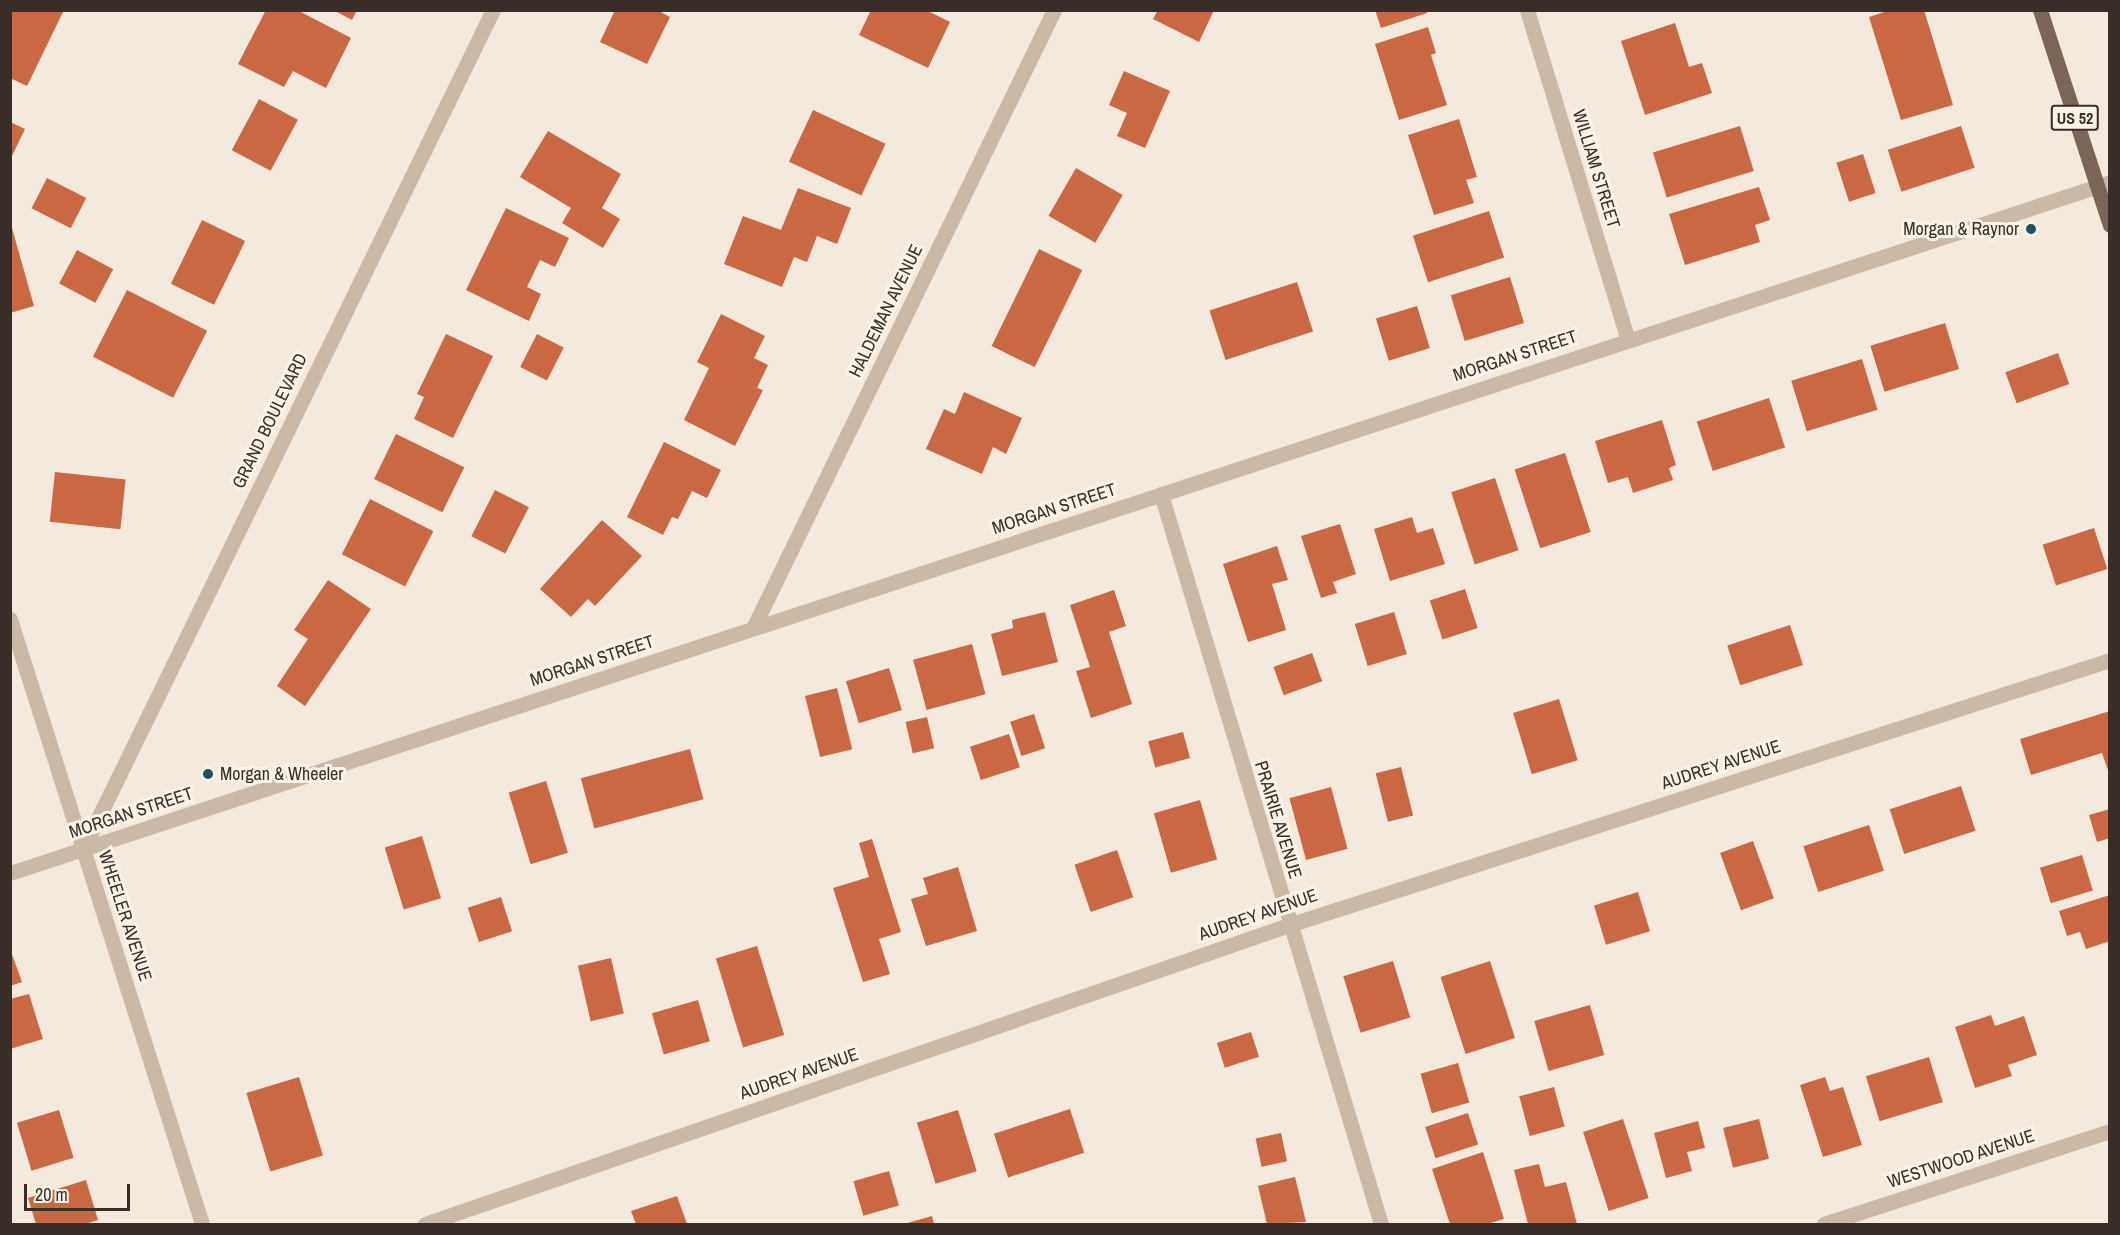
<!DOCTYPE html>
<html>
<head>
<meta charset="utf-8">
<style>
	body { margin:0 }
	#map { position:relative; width:2120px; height:1235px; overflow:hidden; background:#f3e9dc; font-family:"Archivo Narrow",sans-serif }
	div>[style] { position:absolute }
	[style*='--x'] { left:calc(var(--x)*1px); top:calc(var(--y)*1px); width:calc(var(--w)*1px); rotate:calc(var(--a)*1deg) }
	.building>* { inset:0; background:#c96843; transform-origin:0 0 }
	.minor>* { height:15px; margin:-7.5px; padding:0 7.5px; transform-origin:7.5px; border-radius:7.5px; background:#cbb9a7 }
	.major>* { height:15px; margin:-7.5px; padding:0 7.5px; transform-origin:7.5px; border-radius:7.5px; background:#7a6559 }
	.dots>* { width:16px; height:16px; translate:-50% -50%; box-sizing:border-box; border:3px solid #faf3e8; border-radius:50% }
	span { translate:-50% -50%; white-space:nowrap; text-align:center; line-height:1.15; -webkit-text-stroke:6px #faf3e8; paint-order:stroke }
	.shield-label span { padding:2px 4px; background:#faf3e8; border:2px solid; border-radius:4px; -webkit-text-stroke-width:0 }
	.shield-label { font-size:16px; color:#382d28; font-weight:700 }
	.street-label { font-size:18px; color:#382d28 }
	.poi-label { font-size:18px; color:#382d28 }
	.right { translate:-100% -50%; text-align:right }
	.left { translate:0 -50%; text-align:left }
	.frame { position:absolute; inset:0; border:12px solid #382d28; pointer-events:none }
	.scale { position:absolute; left:24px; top:1184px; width:106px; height:27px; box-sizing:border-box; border:3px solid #382d28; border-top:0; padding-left:8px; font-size:18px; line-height:21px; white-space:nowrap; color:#382d28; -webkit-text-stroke:4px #faf3e8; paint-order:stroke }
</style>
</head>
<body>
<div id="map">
	<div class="building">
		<i style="clip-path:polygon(10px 10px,64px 10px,27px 86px,10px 78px)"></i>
		<i style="clip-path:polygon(266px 10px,297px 10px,351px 38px,326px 88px,293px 71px,284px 87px,238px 64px)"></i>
		<i style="clip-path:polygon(333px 10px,357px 10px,352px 20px)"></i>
		<i style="clip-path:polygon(615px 10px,657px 10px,670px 17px,647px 64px,600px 42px)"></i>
		<i style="clip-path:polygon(871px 10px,926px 10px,950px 22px,928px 68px,859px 35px)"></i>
		<i style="clip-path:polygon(1158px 10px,1214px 10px,1199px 42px,1153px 19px)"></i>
		<i style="clip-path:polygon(1375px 10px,1426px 10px,1427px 13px,1381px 28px)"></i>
		<i style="clip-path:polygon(1890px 10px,1924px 10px,1953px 105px,1901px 120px,1869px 17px)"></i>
		<i style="clip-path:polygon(1675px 23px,1689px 67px,1702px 63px,1712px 93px,1645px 115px,1621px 41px)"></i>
		<i style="clip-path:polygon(1428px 27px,1436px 53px,1431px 55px,1447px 105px,1399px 120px,1375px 44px)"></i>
		<i style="clip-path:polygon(1124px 71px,1170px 91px,1145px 148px,1117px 136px,1127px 113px,1109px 105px)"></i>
		<i style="left:259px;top:99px;width:44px;height:58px;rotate:28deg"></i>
		<i style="left:813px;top:110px;width:80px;height:57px;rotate:25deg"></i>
		<i style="clip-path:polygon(1459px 119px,1477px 177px,1466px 180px,1474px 203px,1434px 215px,1408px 135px)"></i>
		<i style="clip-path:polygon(10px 122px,25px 129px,10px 160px)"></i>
		<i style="left:1740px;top:126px;width:47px;height:91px;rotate:73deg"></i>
		<i style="left:1961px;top:126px;width:44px;height:77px;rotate:72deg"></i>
		<i style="clip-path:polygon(548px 131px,621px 174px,602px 208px,620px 219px,603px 248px,562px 223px,571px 208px,520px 177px)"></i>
		<i style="left:1863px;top:154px;width:41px;height:28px;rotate:72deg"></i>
		<i style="left:1076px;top:168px;width:54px;height:55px;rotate:30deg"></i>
		<i style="left:47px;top:178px;width:44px;height:34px;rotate:27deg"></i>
		<i style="clip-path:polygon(1759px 187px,1770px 220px,1755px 225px,1760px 242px,1685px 265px,1669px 214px)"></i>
		<i style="clip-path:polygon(798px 188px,851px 208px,837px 244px,817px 236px,807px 262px,794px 257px,782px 287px,724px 264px,743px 216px,781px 230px)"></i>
		<i style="clip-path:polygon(506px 208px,569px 238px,555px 267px,540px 260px,527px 287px,541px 294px,529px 321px,466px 290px)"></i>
		<i style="left:1489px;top:211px;width:49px;height:80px;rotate:72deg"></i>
		<i style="left:202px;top:220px;width:48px;height:71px;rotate:26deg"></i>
		<i style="clip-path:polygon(10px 221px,34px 306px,10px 313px)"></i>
		<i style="left:1039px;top:249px;width:48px;height:108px;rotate:26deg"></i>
		<i style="left:77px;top:250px;width:41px;height:38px;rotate:28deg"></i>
		<i style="left:1510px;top:277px;width:48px;height:62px;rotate:73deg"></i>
		<i style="left:1297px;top:282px;width:52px;height:92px;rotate:72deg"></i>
		<i style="left:127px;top:290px;width:90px;height:75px;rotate:27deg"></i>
		<i style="left:1417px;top:306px;width:44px;height:43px;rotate:73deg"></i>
		<i style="clip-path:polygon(721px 314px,765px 336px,754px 358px,768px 365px,757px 388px,763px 390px,735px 446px,684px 420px,709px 368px,697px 362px)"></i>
		<i style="left:1945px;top:323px;width:48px;height:78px;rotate:73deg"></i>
		<i style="clip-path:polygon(446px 334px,493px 356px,453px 438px,414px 419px,424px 397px,417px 394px)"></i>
		<i style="left:537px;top:334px;width:30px;height:37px;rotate:27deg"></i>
		<i style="left:2058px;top:353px;width:33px;height:56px;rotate:70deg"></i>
		<i style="left:1862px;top:359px;width:53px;height:74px;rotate:73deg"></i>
		<i style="clip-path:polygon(964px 392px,1022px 418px,1006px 454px,993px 447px,982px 474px,926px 449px,944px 409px,955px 414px)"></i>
		<i style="left:1769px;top:398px;width:52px;height:76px;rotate:72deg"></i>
		<i style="clip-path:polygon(1662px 420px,1676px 465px,1669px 468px,1673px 480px,1633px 493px,1628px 477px,1608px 483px,1595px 441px)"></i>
		<i style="left:396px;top:434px;width:76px;height:50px;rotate:26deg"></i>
		<i style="clip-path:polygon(664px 442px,721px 470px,707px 498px,692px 491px,678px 519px,672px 517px,663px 535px,627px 517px)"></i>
		<i style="left:1565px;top:453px;width:83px;height:53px;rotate:72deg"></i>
		<i style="left:55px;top:472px;width:71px;height:50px;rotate:6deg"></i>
		<i style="left:1495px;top:478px;width:76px;height:46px;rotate:72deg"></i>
		<i style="left:495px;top:490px;width:38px;height:52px;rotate:27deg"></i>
		<i style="left:370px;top:499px;width:71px;height:62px;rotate:27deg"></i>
		<i style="clip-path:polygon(1412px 517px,1417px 533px,1433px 528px,1445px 564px,1390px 581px,1374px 529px)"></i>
		<i style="clip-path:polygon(602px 520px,642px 556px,595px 606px,588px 599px,571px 617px,540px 589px)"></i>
		<i style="clip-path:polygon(1340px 524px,1356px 574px,1333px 582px,1337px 593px,1321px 598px,1301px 536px)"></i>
		<i style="left:2094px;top:528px;width:43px;height:54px;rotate:72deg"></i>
		<i style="clip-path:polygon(1277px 546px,1288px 580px,1272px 584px,1286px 630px,1248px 642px,1223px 564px)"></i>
		<i style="clip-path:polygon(328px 580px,371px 609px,305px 706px,277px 686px,308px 639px,294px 630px)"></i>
		<i style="left:1465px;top:589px;width:41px;height:37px;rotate:72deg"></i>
		<i style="clip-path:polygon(1114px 590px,1126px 626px,1109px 632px,1132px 704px,1091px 718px,1076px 671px,1090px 667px,1070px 605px)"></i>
		<i style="clip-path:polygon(1045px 612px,1058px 662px,1002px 676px,991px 634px,1013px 628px,1012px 620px)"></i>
		<i style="left:1394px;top:612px;width:44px;height:41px;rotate:73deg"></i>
		<i style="left:1790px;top:625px;width:42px;height:66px;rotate:72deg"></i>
		<i style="left:972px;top:644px;width:52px;height:61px;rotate:75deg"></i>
		<i style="left:1312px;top:653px;width:30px;height:41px;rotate:70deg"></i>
		<i style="left:889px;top:668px;width:44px;height:45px;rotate:73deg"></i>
		<i style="left:837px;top:688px;width:63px;height:33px;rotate:76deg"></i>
		<i style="left:1559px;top:699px;width:64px;height:48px;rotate:73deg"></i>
		<i style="clip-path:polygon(2110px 711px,2110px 776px,2102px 753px,2031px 775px,2020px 739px)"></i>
		<i style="left:1034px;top:714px;width:36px;height:25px;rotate:72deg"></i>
		<i style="left:927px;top:717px;width:32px;height:22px;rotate:77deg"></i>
		<i style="left:1183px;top:732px;width:27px;height:36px;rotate:75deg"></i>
		<i style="left:1009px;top:734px;width:35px;height:41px;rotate:72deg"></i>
		<i style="left:690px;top:749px;width:52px;height:113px;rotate:75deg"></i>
		<i style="left:1401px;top:767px;width:50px;height:26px;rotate:76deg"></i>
		<i style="left:546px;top:781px;width:75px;height:39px;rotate:73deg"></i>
		<i style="left:1961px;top:786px;width:47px;height:75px;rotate:72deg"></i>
		<i style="left:1331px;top:787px;width:64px;height:43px;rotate:75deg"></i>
		<i style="left:1200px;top:800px;width:62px;height:48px;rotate:74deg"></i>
		<i style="clip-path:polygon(2110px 809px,2110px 838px,2097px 842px,2089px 815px)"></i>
		<i style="left:1869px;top:825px;width:48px;height:69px;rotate:72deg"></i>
		<i style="left:422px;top:836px;width:65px;height:39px;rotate:73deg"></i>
		<i style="clip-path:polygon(872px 839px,901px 932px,879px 939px,890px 974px,863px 982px,833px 888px,869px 877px,859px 843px)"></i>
		<i style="left:1753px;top:841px;width:61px;height:35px;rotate:70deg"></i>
		<i style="left:1117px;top:850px;width:50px;height:45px;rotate:71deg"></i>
		<i style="left:2082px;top:855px;width:37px;height:44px;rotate:73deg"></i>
		<i style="clip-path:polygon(958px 867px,977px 931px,926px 946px,911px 899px,928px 894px,923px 878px)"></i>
		<i style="left:1638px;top:892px;width:41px;height:46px;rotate:73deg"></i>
		<i style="clip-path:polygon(2110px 895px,2110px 941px,2086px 949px,2080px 932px,2067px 936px,2059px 911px)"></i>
		<i style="left:501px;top:897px;width:36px;height:35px;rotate:72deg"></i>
		<i style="left:757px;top:946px;width:93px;height:43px;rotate:73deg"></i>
		<i style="clip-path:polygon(10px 949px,22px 982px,10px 986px)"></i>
		<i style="left:611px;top:958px;width:57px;height:34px;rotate:77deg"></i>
		<i style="left:1393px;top:961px;width:59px;height:52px;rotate:73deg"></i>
		<i style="left:1490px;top:961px;width:81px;height:52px;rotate:72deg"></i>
		<i style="clip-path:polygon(29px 994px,43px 1039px,10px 1049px,10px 999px)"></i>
		<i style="left:698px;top:1000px;width:43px;height:48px;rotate:74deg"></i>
		<i style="left:1590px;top:1005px;width:52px;height:58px;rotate:74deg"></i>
		<i style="clip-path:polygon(1991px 1015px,1995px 1026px,2024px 1016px,2037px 1055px,2008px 1065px,2012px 1076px,1975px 1088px,1955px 1027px)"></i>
		<i style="left:1251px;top:1032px;width:26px;height:36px;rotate:72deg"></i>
		<i style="left:1929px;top:1057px;width:47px;height:66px;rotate:73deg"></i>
		<i style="left:1458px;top:1063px;width:41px;height:39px;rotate:74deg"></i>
		<i style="left:299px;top:1077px;width:82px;height:55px;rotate:73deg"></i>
		<i style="clip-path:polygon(1825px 1077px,1830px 1091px,1843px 1087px,1862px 1145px,1823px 1157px,1800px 1085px)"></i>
		<i style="left:1554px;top:1087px;width:41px;height:36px;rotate:75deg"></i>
		<i style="left:1070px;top:1109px;width:46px;height:80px;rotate:72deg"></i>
		<i style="left:59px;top:1110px;width:50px;height:44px;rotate:73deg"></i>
		<i style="left:958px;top:1110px;width:64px;height:43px;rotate:73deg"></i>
		<i style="left:1468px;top:1113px;width:33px;height:45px;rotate:72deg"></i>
		<i style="left:1623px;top:1119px;width:83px;height:42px;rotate:72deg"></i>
		<i style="left:1759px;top:1119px;width:41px;height:37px;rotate:76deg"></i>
		<i style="clip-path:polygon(1698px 1121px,1705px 1148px,1687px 1152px,1692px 1171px,1666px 1178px,1654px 1133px)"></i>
		<i style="left:1281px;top:1133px;width:29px;height:26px;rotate:78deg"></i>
		<i style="clip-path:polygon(1483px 1152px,1504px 1219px,1487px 1224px,1450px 1224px,1432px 1169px)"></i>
		<i style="clip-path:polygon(1539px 1164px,1545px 1187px,1566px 1182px,1577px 1224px,1528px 1224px,1514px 1170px)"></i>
		<i style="left:889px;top:1171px;width:36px;height:37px;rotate:74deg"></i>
		<i style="clip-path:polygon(1295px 1177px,1306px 1222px,1267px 1224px,1258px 1186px)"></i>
		<i style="clip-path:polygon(86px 1180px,98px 1220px,85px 1224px,36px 1224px,28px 1198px)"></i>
		<i style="clip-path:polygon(677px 1196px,687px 1224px,636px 1224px,631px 1211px)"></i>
		<i style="clip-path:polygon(932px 1216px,934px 1224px,904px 1224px)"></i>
	</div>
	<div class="minor">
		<i style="--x:1527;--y:10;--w:345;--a:73"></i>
		<i style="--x:1161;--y:494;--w:762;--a:73.23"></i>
		<i style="--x:10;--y:619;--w:635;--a:72.39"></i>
		<i style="--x:753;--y:628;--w:687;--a:-64.03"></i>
		<i style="--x:83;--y:849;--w:934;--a:-63.96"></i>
		<i style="--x:10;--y:873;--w:2211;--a:-18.21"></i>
		<i style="--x:425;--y:1224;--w:914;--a:-19.09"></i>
		<i style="--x:1289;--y:925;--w:863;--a:-17.89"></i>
		<i style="--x:1824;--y:1224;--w:301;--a:-18"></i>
	</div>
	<div class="major">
		<i style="--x:2040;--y:10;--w:226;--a:72"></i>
	</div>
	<div class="dots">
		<i style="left:2031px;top:229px;background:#1c545b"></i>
		<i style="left:208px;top:774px;background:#1c545b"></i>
	</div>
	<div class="shield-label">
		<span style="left:2075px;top:118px">US 52</span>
	</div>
	<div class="street-label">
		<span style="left:1596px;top:169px;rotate:73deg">WILLIAM STREET</span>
		<span style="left:886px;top:311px;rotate:-64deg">HALDEMAN AVENUE</span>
		<span style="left:1515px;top:356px;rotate:-18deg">MORGAN STREET</span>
		<span style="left:270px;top:421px;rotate:-64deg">GRAND BOULEVARD</span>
		<span style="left:1054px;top:509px;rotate:-18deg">MORGAN STREET</span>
		<span style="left:592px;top:661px;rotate:-18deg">MORGAN STREET</span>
		<span style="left:1721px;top:765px;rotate:-18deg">AUDREY AVENUE</span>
		<span style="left:131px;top:813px;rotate:-18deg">MORGAN STREET</span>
		<span style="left:1278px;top:820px;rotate:73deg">PRAIRIE AVENUE</span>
		<span style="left:1258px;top:915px;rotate:-19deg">AUDREY AVENUE</span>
		<span style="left:125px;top:916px;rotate:72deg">WHEELER AVENUE</span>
		<span style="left:799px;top:1074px;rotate:-19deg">AUDREY AVENUE</span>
		<span style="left:1961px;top:1159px;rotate:-18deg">WESTWOOD AVENUE</span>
	</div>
	<div class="poi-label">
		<span class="right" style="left:2019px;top:229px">Morgan &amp; Raynor</span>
		<span class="left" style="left:220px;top:774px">Morgan &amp; Wheeler</span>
	</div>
	<div class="frame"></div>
	<div class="scale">20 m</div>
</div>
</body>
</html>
